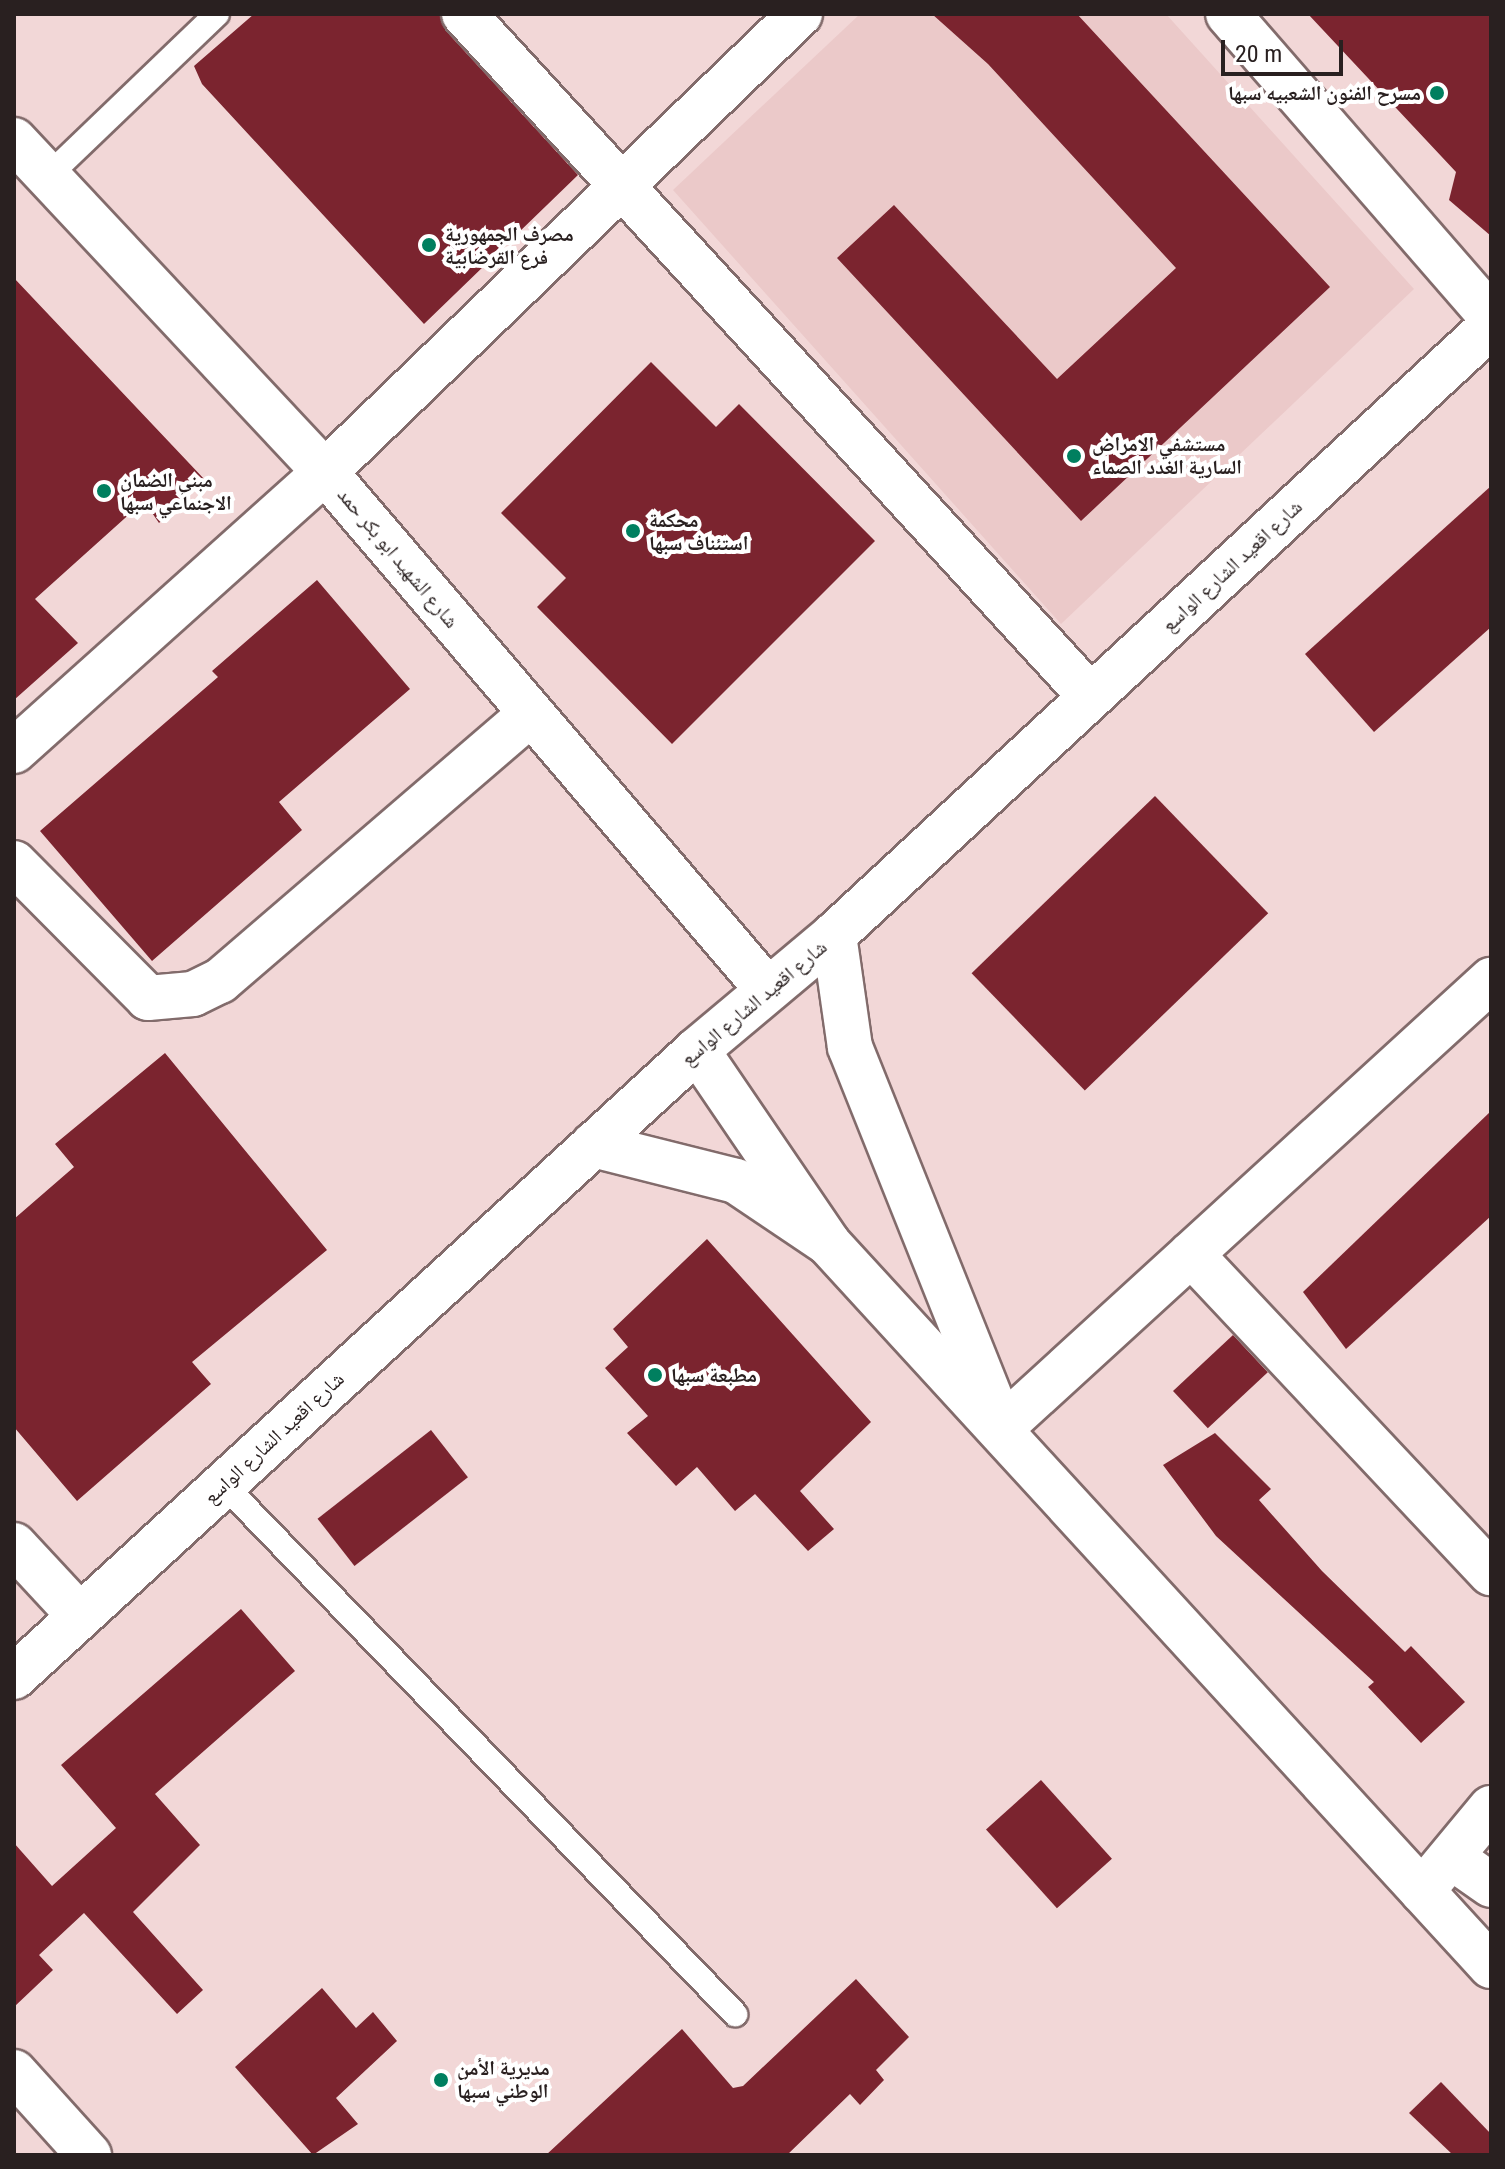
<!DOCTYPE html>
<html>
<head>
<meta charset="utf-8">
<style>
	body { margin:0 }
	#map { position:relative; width:1505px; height:2169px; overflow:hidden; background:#f2d7d7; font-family:"Roboto Condensed","Noto Naskh Arabic",sans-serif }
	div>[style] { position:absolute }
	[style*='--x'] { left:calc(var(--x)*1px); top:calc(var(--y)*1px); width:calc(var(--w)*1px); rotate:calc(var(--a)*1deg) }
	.built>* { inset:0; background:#ebc9c9 }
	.building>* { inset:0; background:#7b242f; transform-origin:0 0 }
	.roads { filter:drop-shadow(2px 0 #826b6b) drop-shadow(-2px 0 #826b6b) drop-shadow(0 2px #826b6b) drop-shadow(0 -2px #826b6b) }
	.lane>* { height:24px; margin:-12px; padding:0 12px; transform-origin:12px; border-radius:12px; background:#fff }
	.street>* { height:44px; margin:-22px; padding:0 22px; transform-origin:22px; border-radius:22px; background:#fff }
	.secondary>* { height:44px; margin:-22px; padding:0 22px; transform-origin:22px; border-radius:22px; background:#fff }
	.dots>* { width:22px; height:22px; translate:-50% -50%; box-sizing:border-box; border:4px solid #fff; border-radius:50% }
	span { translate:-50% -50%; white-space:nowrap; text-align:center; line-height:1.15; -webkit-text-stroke:8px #fff; paint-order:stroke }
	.poi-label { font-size:20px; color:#292020; font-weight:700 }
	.right { translate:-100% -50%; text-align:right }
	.left { translate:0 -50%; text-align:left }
	.street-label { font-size:20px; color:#292020 }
	.frame { position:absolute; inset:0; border:16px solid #292020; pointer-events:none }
	.scale { position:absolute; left:1221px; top:40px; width:122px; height:36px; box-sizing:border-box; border:4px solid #292020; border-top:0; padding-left:10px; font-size:24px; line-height:28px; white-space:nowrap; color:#292020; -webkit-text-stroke:6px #fff; paint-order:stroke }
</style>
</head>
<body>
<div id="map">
	<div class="built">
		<i style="clip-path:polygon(860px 14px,1166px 14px,1414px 289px,1061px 624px,673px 190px)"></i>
	</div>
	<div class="building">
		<i style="clip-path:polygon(254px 14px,440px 14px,446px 31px,578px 175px,424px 324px,202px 84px,194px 66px)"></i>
		<i style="clip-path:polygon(932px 14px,1077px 14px,1330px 287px,1081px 521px,837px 258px,894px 205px,1057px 379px,1176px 268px,988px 64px)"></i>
		<i style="clip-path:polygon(1308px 14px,1491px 14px,1491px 236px,1449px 200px,1456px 172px)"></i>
		<i style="clip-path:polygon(14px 278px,205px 480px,159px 523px,144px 501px,35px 599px,78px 643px,14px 700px)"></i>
		<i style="clip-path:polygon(651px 362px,716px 427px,739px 404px,875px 541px,672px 744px,537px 607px,566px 578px,501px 513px)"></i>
		<i style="clip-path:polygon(1491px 486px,1491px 627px,1374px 732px,1305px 654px)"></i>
		<i style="clip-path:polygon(317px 580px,410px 689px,279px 802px,302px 830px,152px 961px,40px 831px,218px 677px,212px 671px)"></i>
		<i style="left:1155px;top:796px;width:163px;height:255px;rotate:46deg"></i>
		<i style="clip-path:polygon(165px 1053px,327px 1250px,192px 1362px,211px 1384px,77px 1501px,14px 1427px,14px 1219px,74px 1167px,55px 1144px)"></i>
		<i style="clip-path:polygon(1491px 1111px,1491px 1216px,1346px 1349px,1303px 1292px)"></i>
		<i style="clip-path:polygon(707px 1239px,871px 1422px,800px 1491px,834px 1529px,808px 1551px,755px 1494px,735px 1511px,697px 1467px,676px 1486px,627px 1433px,648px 1416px,605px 1368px,628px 1347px,613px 1329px)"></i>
		<i style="left:1233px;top:1335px;width:51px;height:82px;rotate:47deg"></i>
		<i style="left:431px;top:1430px;width:60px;height:144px;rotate:52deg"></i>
		<i style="clip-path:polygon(1215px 1433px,1271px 1489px,1259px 1500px,1322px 1571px,1405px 1652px,1411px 1646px,1465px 1702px,1421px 1743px,1368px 1687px,1374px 1682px,1216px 1536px,1163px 1465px)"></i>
		<i style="clip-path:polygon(241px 1609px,295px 1671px,155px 1794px,200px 1845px,133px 1912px,203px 1990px,177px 2014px,84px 1913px,39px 1955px,53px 1970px,14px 2007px,14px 1843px,52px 1886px,116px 1828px,61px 1765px)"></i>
		<i style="left:1041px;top:1780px;width:106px;height:74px;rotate:48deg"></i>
		<i style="clip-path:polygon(856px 1979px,909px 2037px,876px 2070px,884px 2080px,860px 2105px,850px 2094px,787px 2155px,546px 2155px,682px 2029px,733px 2088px,743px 2086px)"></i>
		<i style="clip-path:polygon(322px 1988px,356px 2028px,373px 2012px,397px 2041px,336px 2098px,358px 2124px,313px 2155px,235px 2067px)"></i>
		<i style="clip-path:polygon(1441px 2082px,1491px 2134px,1491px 2155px,1453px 2155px,1409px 2113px)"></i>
	</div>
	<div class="roads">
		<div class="lane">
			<i style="--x:48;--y:176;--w:234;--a:-43.8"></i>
			<i style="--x:224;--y:1485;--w:736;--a:45.99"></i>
		</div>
		<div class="street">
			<i style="--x:464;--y:14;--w:927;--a:47.45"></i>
			<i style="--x:1228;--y:14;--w:401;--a:49"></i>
			<i style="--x:14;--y:751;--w:418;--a:-41.9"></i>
			<i style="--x:325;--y:472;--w:660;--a:-43.96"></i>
			<i style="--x:14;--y:863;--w:190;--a:45.2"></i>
			<i style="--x:148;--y:998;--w:45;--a:-5.1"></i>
			<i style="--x:193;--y:994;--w:30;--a:-26"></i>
			<i style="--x:220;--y:981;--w:408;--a:-40.7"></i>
			<i style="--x:834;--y:935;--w:113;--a:81.9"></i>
			<i style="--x:850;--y:1047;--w:382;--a:68.2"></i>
			<i style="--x:697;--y:1050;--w:233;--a:55.8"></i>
			<i style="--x:828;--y:1243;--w:981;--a:47.48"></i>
			<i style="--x:1191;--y:1254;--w:438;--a:46.8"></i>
			<i style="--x:1002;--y:1427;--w:663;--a:-42.43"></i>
			<i style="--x:14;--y:1545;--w:97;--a:47.1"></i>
			<i style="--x:1454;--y:1859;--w:45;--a:35.1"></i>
			<i style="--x:1422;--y:1891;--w:108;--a:-50.3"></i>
			<i style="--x:14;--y:2072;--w:112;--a:47.9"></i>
		</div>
		<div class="secondary">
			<i style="--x:14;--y:140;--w:455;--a:46.9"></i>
			<i style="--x:325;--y:472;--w:680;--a:49.47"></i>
			<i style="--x:593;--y:1145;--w:147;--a:14.1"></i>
			<i style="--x:736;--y:1181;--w:111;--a:34"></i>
			<i style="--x:14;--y:1677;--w:927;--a:-42.55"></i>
			<i style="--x:697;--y:1050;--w:179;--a:-40"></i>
			<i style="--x:834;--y:935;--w:896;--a:-42.83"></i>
		</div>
	</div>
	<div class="dots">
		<i style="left:1437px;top:93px;background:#007f5f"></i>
		<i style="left:429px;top:245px;background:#007f5f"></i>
		<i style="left:1074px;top:456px;background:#007f5f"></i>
		<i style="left:104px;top:491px;background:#007f5f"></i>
		<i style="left:633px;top:531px;background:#007f5f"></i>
		<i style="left:655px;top:1375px;background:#007f5f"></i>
		<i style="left:441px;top:2080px;background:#007f5f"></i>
	</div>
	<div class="poi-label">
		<span class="right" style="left:1421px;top:93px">مسرح الفنون الشعبيه سبها</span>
		<span class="left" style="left:445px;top:246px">مصرف الجمهورية<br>فرع القرضابية</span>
		<span class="left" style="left:1092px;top:456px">مستشفي الامراض<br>السارية الغدد الصماء</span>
		<span class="left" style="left:120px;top:492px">مبني الضمان<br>الاجنماعي سبها</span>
		<span class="left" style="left:649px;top:532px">محكمة<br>استئناف سبها</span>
		<span class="left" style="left:671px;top:1375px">مطبعة سبها</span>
		<span class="left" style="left:457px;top:2080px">مديرية الأمن<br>الوطني سبها</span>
	</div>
	<div class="street-label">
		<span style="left:398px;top:558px;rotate:50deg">شارع الشهيد ابو بكر حمد</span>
		<span style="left:1232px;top:566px;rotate:-43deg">شارع اقعيد الشارع الواسع</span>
		<span style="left:754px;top:1003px;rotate:-40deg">شارع اقعيد الشارع الواسع</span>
		<span style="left:274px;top:1438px;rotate:-43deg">شارع اقعيد الشارع الواسع</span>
	</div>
	<div class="frame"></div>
	<div class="scale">20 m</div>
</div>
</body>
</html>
